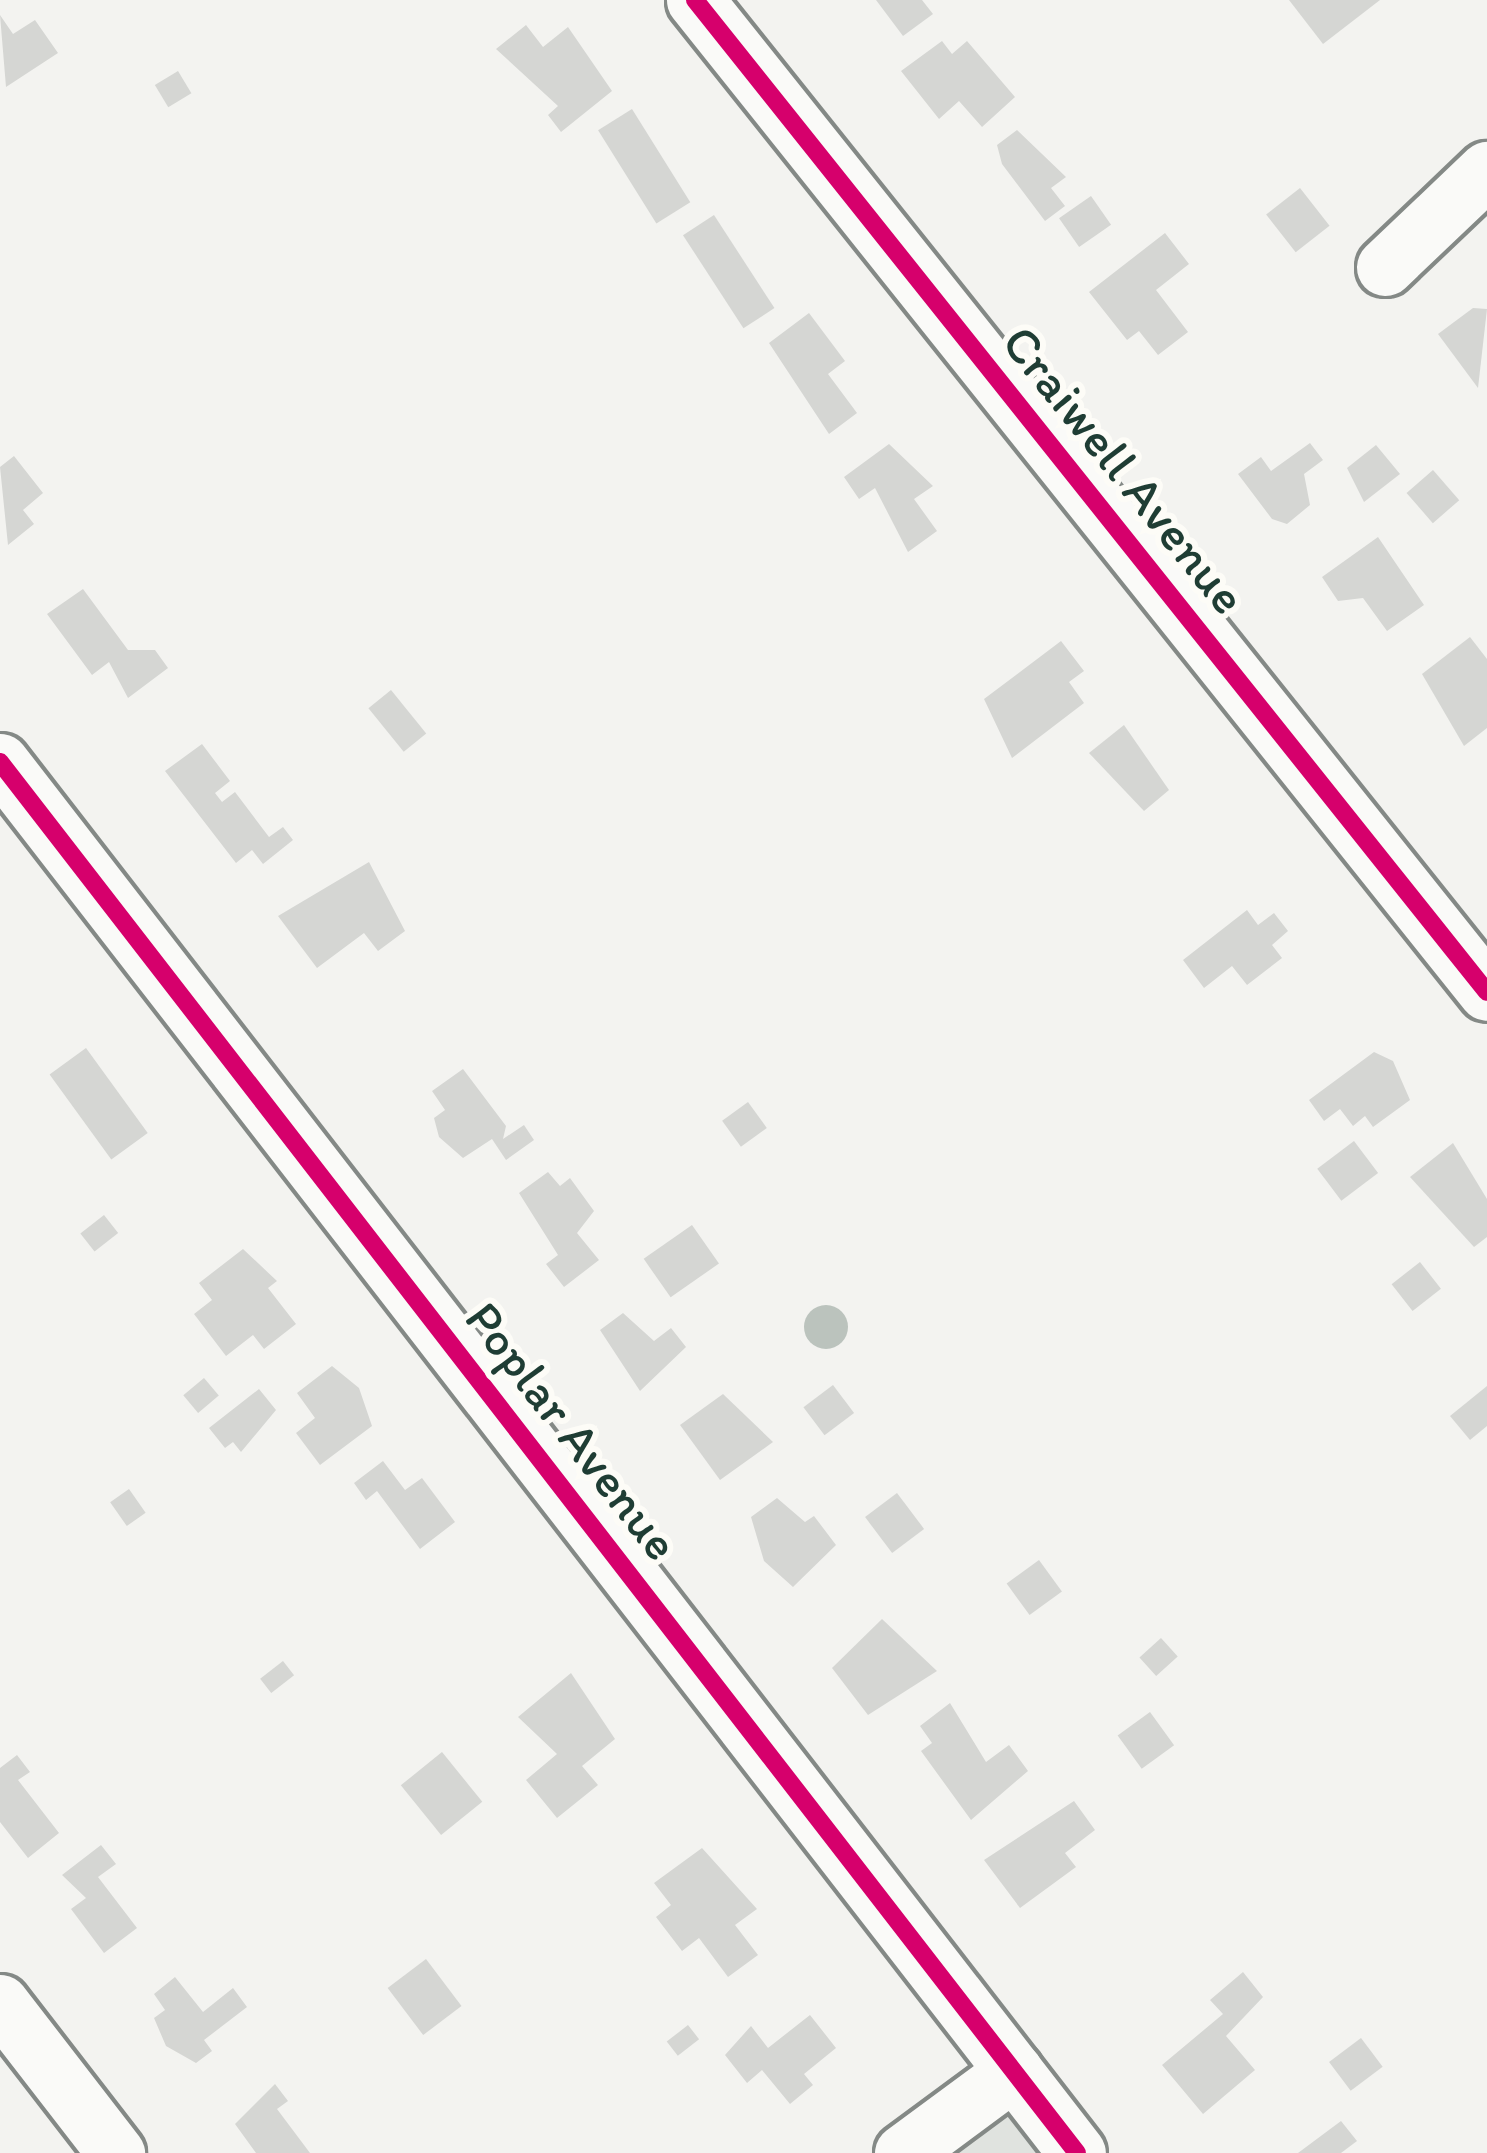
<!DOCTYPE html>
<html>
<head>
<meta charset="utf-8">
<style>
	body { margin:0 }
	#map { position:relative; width:1487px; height:2153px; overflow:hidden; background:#f3f3f0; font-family:Itim,sans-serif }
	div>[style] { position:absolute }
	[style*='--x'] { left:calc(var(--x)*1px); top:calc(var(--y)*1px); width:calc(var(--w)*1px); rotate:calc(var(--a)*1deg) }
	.green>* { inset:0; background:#e0e3df }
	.water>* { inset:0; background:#bbc3bd }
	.round { border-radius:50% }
	.building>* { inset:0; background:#d5d6d3; transform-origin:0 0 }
	.roads { filter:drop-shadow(3px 0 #848986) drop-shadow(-3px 0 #848986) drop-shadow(0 3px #848986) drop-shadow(0 -3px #848986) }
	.minor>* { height:57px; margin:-28.5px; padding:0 28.5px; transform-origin:28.5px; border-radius:28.5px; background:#fafaf8 }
	.cycleway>* { height:18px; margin:-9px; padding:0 9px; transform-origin:9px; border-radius:9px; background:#d6006c }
	span { translate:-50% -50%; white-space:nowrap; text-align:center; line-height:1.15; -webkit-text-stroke:12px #fdfcf7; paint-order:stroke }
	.street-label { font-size:51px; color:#1f3d34 }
</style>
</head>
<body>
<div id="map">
	<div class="green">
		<i style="clip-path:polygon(1002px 2105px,1039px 2153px,938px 2153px)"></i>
	</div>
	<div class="water">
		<i class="round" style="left:804px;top:1305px;width:44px;height:44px"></i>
	</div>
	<div class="building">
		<i style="clip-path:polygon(876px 0,922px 0,933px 14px,903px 36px)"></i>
		<i style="clip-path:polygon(1289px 0,1380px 0,1323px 44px)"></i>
		<i style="clip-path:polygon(0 15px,13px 34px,35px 20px,58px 53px,6px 87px)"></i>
		<i style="clip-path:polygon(526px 25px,543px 47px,568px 27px,612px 91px,561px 132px,548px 115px,558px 106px,496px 49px)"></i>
		<i style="clip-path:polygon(942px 41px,952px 54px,967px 41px,1015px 97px,982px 127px,959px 101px,939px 119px,901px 71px)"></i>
		<i style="left:178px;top:71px;width:26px;height:27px;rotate:59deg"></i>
		<i style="left:632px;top:109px;width:110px;height:40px;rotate:58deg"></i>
		<i style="clip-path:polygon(1017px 130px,1066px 177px,1051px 188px,1065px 206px,1045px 221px,1002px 164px,997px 145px)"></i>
		<i style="left:1300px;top:188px;width:48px;height:43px;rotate:52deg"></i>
		<i style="left:1091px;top:196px;width:35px;height:39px;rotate:55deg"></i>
		<i style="left:714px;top:215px;width:111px;height:37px;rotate:57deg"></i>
		<i style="clip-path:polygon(1165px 233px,1189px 264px,1156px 290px,1188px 332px,1158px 355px,1139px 331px,1127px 340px,1089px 292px)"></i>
		<i style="clip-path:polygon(1473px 308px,1487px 309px,1478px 388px,1438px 334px)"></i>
		<i style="clip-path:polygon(809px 313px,845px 361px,828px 374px,857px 413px,829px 434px,769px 343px)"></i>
		<i style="clip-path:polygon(1310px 443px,1323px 460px,1304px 474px,1310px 505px,1287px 524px,1272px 519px,1238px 474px,1261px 457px,1271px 471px)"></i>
		<i style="clip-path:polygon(889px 444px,933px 486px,914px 499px,937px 531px,908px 552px,875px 488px,859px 499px,844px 477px)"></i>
		<i style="clip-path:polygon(1376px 445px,1400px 474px,1364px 502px,1347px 468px)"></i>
		<i style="clip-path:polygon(14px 456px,43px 493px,23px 510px,34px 524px,8px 545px,0 467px)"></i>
		<i style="left:1433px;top:470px;width:40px;height:35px;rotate:49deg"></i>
		<i style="clip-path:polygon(1378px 537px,1424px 605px,1387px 631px,1363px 598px,1338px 601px,1322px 577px)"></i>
		<i style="clip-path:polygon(83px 589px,128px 650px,155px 650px,168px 668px,128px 698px,109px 662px,92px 675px,47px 614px)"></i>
		<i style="clip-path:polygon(1470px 637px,1487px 659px,1487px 728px,1464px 746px,1422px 674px)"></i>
		<i style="clip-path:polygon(1061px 641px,1084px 671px,1069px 682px,1084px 703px,1012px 758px,984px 699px)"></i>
		<i style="left:391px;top:690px;width:56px;height:29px;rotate:51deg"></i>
		<i style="clip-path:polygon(1124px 725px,1169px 790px,1144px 811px,1089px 753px)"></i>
		<i style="clip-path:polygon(202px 744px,230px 781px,215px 793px,222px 802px,235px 792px,269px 837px,283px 827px,293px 840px,263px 864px,252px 850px,236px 863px,165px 771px)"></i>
		<i style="clip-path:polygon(369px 862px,405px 931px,378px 951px,364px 933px,317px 968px,278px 916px)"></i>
		<i style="clip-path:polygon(1247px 910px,1258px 925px,1274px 913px,1288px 931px,1272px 945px,1282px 958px,1247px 985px,1232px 966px,1204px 988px,1183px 960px)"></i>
		<i style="left:86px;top:1048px;width:105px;height:45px;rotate:54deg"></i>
		<i style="clip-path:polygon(1374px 1052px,1393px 1061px,1410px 1100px,1373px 1127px,1365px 1116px,1353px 1126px,1340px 1109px,1324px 1121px,1309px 1100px)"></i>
		<i style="clip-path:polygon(463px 1069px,506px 1126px,503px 1139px,524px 1125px,534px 1140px,506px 1160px,492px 1139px,463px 1158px,439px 1137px,434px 1118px,445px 1110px,432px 1091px)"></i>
		<i style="left:748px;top:1102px;width:32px;height:32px;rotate:54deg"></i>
		<i style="left:1354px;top:1141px;width:40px;height:46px;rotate:53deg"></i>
		<i style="clip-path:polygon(1453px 1143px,1487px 1199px,1487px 1237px,1474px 1247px,1410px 1177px)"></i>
		<i style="clip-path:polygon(548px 1172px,560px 1186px,570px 1178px,594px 1211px,577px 1233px,599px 1260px,564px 1287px,546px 1264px,558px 1255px,519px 1193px)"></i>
		<i style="left:104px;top:1215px;width:23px;height:30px;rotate:52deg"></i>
		<i style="left:692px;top:1225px;width:47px;height:59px;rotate:55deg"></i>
		<i style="clip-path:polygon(243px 1249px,277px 1281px,268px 1288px,296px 1324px,264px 1349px,253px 1335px,226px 1356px,194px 1314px,212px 1300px,199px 1283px)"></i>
		<i style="left:1420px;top:1262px;width:34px;height:36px;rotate:52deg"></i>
		<i style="clip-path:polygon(623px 1313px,654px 1341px,671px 1328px,686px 1347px,640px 1391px,600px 1330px)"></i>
		<i style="clip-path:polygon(332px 1366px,359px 1388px,372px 1426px,320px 1465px,296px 1433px,315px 1418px,297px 1393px)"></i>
		<i style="left:204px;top:1378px;width:23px;height:27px;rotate:50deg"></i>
		<i style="left:833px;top:1385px;width:35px;height:37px;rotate:53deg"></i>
		<i style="clip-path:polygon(1487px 1386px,1487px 1426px,1470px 1440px,1450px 1416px)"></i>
		<i style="clip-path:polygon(259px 1389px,276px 1410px,241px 1452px,233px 1442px,225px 1448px,209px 1428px)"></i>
		<i style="clip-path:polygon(723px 1394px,773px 1442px,720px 1480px,680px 1425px)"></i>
		<i style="clip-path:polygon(383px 1461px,405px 1490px,422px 1478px,455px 1522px,420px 1549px,377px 1491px,366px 1500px,354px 1483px)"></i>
		<i style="left:129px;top:1489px;width:29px;height:23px;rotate:55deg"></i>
		<i style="left:897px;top:1493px;width:45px;height:40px;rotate:53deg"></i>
		<i style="clip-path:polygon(777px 1498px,805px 1522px,814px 1516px,836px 1545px,793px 1587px,764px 1561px,751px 1517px)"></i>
		<i style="left:1039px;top:1560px;width:39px;height:40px;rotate:54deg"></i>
		<i style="clip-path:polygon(882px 1619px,937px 1671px,868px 1715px,832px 1668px)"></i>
		<i style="left:1161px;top:1638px;width:25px;height:29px;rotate:48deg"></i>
		<i style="left:283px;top:1661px;width:18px;height:29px;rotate:52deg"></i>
		<i style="clip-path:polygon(571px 1673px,615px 1739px,582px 1766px,598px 1785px,557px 1818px,526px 1780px,557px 1754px,518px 1717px)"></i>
		<i style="clip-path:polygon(950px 1703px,986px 1762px,1009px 1745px,1028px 1771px,971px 1820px,921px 1751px,932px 1743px,920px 1726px)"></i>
		<i style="left:1150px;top:1712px;width:41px;height:40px;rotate:54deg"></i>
		<i style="left:442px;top:1752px;width:64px;height:53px;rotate:51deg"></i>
		<i style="clip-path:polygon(17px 1755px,30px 1772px,18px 1780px,59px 1833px,28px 1858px,0 1822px,0 1768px)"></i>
		<i style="clip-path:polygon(1074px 1801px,1095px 1830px,1065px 1853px,1076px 1867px,1020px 1908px,984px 1860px)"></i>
		<i style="clip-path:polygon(101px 1845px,116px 1864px,98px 1877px,137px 1928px,104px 1953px,71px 1909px,86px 1898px,62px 1875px)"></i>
		<i style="clip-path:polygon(702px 1848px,757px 1909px,735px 1925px,758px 1955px,728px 1977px,699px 1938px,682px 1951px,656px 1917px,671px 1905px,654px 1883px)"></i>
		<i style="left:426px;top:1959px;width:59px;height:48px;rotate:53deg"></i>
		<i style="clip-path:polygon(1243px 1972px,1263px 1997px,1226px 2036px,1255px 2070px,1203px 2114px,1162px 2065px,1223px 2014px,1210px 2000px)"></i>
		<i style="clip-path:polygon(175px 1977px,203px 2012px,233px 1988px,247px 2007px,204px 2040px,212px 2051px,196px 2063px,166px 2046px,154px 2018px,165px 2010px,154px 1994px)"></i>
		<i style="clip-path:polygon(810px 2015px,836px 2048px,804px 2074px,813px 2085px,790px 2104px,762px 2070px,747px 2083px,725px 2055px,751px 2026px,768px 2048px)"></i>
		<i style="left:688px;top:2025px;width:18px;height:27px;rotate:52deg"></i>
		<i style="left:1361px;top:2038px;width:36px;height:40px;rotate:53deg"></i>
		<i style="clip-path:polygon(275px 2084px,288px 2101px,277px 2109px,310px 2153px,256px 2153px,235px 2124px)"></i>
		<i style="clip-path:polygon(1341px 2121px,1357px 2141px,1341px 2153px,1298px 2153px)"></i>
	</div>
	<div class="roads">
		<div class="minor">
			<i style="--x:695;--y:0;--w:1269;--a:51.4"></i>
			<i style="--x:1385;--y:267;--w:141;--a:-43.6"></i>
			<i style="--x:0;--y:762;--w:1759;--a:52.25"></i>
			<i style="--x:0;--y:2003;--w:190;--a:52.3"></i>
			<i style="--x:903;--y:2153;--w:138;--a:-36.5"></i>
		</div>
	</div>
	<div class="cycleway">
		<i style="--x:695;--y:0;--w:1269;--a:51.4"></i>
		<i style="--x:0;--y:762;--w:1759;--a:52.25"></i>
	</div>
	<div class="street-label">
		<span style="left:1124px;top:470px;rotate:51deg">Craiwell Avenue</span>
		<span style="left:572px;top:1431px;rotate:52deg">Poplar Avenue</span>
	</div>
</div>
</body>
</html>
